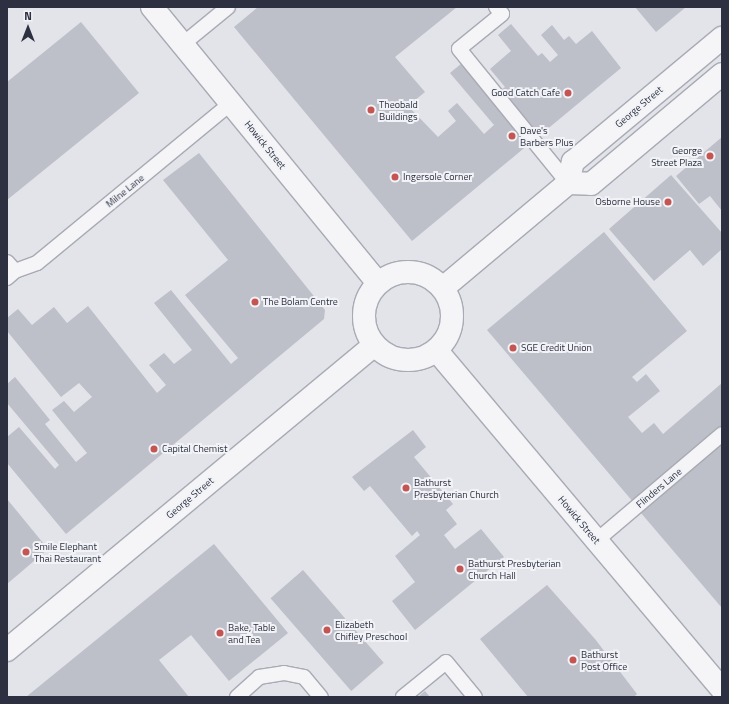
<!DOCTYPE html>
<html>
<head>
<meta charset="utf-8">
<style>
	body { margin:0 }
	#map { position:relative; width:729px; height:704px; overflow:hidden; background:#e2e4ea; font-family:"Titillium Web",sans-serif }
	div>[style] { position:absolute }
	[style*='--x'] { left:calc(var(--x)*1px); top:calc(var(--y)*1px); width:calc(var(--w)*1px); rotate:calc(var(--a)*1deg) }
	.building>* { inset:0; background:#bdbfc9; transform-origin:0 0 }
	.roads { filter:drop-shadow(1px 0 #a8aab4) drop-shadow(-1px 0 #a8aab4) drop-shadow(0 1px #a8aab4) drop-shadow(0 -1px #a8aab4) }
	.lane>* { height:14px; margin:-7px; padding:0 7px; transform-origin:7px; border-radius:7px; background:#f5f5f8 }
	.street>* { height:22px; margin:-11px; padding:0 11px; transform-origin:11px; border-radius:11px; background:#f5f5f8 }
	.street>.ring { margin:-11px; padding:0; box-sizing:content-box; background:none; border:22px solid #f5f5f8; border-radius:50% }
	.dots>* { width:11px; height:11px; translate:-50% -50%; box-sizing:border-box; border:2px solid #f2f3f7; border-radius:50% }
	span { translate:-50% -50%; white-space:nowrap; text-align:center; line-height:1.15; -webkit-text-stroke:4px #f2f3f7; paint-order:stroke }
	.poi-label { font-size:10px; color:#2c3040 }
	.right { translate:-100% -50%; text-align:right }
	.left { translate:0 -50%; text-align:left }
	.street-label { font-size:10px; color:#2c3040 }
	.frame { position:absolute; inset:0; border:8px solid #2c3040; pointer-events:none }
	.north { position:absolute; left:8px; top:8px; width:40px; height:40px; -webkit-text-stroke:3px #f2f3f7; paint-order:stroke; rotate:0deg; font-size:11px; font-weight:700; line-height:16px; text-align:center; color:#2c3040 }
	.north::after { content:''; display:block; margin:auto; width:14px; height:18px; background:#2c3040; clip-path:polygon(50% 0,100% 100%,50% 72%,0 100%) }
</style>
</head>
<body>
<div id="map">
	<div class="building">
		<i style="clip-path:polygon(258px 7px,457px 7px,395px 57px,425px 92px,408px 106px,438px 137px,456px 121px,448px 111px,457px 103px,484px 134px,494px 125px,450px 73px,462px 63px,529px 144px,412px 241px,234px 27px)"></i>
		<i style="clip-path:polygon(635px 7px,686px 7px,656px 32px)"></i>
		<i style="clip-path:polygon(81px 22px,139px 93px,7px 200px,7px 82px)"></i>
		<i style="clip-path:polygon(511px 24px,538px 56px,542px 53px,550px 62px,558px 55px,541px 35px,552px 25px,564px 40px,569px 36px,576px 44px,592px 31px,621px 68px,539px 136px,501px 90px,505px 87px,490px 69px,511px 51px,498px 35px)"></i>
		<i style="clip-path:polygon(722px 137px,722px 211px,710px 196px,699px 204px,676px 176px)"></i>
		<i style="clip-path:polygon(199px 153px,325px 310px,324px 319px,66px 534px,7px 463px,7px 437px,19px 427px,55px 469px,59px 465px,7px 403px,7px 384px,15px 377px,50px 420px,45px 424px,76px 462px,87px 453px,52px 410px,64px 401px,74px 412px,92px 397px,79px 383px,61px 397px,7px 331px,7px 318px,18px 309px,32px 325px,54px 307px,67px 323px,88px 306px,157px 393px,166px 385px,149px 365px,164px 353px,174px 364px,192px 350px,154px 303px,171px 290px,231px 364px,238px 358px,185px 295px,228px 260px,163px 180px)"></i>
		<i style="clip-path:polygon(671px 175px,722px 233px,722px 249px,703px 266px,690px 250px,654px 281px,609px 229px)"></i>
		<i style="clip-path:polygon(604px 232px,687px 331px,632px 377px,637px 382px,646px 374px,660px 391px,628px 417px,642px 433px,654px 423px,663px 434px,722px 383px,722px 427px,634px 503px,487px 330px)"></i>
		<i style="clip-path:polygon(413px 430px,426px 447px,414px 457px,453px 504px,446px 510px,457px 524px,444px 535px,455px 549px,481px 529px,504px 557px,415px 630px,392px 601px,415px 582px,395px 556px,420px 535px,417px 531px,412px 536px,370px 486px,364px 491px,352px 477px)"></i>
		<i style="clip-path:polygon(722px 444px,722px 608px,641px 513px)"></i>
		<i style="clip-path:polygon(7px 499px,48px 549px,7px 584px)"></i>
		<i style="clip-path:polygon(214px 544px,288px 633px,229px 681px,191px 635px,159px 660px,189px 697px,26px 697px)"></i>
		<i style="left:303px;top:570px;width:123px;height:43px;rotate:49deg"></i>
		<i style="clip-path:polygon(547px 585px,595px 639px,637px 694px,634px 697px,528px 697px,480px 639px)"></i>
		<i style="clip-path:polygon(425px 691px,430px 697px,418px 697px)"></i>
	</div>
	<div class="roads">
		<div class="lane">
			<i style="--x:496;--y:7;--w:9;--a:49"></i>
			<i style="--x:502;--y:14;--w:55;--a:140.9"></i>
			<i style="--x:459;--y:49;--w:173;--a:50.9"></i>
			<i style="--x:183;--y:44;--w:58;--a:-39.4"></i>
			<i style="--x:7;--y:262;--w:12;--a:48"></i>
			<i style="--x:15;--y:271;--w:11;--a:139"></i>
			<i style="--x:15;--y:271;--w:23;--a:-20"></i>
			<i style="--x:37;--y:263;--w:251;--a:-39.5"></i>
			<i style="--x:596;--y:541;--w:165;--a:-40.3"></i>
			<i style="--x:237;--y:697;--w:30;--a:-42"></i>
			<i style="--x:259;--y:677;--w:25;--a:-9"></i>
			<i style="--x:284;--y:673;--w:20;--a:11"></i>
			<i style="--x:304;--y:677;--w:26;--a:50"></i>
			<i style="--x:403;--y:697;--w:55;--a:-39.1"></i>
			<i style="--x:446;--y:662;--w:45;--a:50.4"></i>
		</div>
		<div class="street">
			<i style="--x:152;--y:7;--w:357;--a:50.7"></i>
			<i style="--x:568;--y:183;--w:23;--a:2"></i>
			<i style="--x:591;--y:184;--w:171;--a:-40"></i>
			<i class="ring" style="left:364px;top:272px;width:66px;height:66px"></i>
			<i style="--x:443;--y:288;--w:163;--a:-40"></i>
			<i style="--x:568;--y:183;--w:22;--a:-77"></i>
			<i style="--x:573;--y:162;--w:194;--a:-39.8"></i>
			<i style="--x:437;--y:351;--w:443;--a:49.9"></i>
			<i style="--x:7;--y:650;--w:477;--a:-39.7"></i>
		</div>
	</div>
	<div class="dots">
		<i style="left:568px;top:93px;background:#c45552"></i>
		<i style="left:371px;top:110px;background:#c45552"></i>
		<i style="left:512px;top:136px;background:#c45552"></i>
		<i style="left:710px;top:156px;background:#c45552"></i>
		<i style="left:395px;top:177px;background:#c45552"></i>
		<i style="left:668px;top:202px;background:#c45552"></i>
		<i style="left:255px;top:302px;background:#c45552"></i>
		<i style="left:513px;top:348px;background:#c45552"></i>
		<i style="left:154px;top:449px;background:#c45552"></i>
		<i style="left:406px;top:488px;background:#c45552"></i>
		<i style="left:26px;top:552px;background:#c45552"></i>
		<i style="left:460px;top:569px;background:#c45552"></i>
		<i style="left:327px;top:630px;background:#c45552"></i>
		<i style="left:220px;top:633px;background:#c45552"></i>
		<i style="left:573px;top:660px;background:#c45552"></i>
	</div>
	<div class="poi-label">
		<span class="right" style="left:560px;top:93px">Good Catch Cafe</span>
		<span class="left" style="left:379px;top:110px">Theobald<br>Buildings</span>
		<span class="left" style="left:520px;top:136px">Dave's<br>Barbers Plus</span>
		<span class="right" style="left:702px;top:156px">George<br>Street Plaza</span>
		<span class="left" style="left:403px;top:177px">Ingersole Corner</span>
		<span class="right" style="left:660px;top:202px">Osborne House</span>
		<span class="left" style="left:263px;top:302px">The Bolam Centre</span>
		<span class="left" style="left:521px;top:348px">SGE Credit Union</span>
		<span class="left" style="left:162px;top:449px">Capital Chemist</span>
		<span class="left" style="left:414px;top:488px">Bathurst<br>Presbyterian Church</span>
		<span class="left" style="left:34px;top:552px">Smile Elephant<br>Thai Restaurant</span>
		<span class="left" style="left:468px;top:569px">Bathurst Presbyterian<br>Church Hall</span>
		<span class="left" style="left:335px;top:630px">Elizabeth<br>Chifley Preschool</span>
		<span class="left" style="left:228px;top:633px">Bake, Table<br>and Tea</span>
		<span class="left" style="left:581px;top:660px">Bathurst<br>Post Office</span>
	</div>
	<div class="street-label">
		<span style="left:639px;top:107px;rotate:-40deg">George Street</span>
		<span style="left:265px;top:145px;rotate:51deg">Howick Street</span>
		<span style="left:125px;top:191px;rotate:-39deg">Milne Lane</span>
		<span style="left:659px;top:488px;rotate:-40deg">Flinders Lane</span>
		<span style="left:190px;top:498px;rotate:-40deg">George Street</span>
		<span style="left:579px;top:520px;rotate:50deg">Howick Street</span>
	</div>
	<div class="frame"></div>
	<div class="north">N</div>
</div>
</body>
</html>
